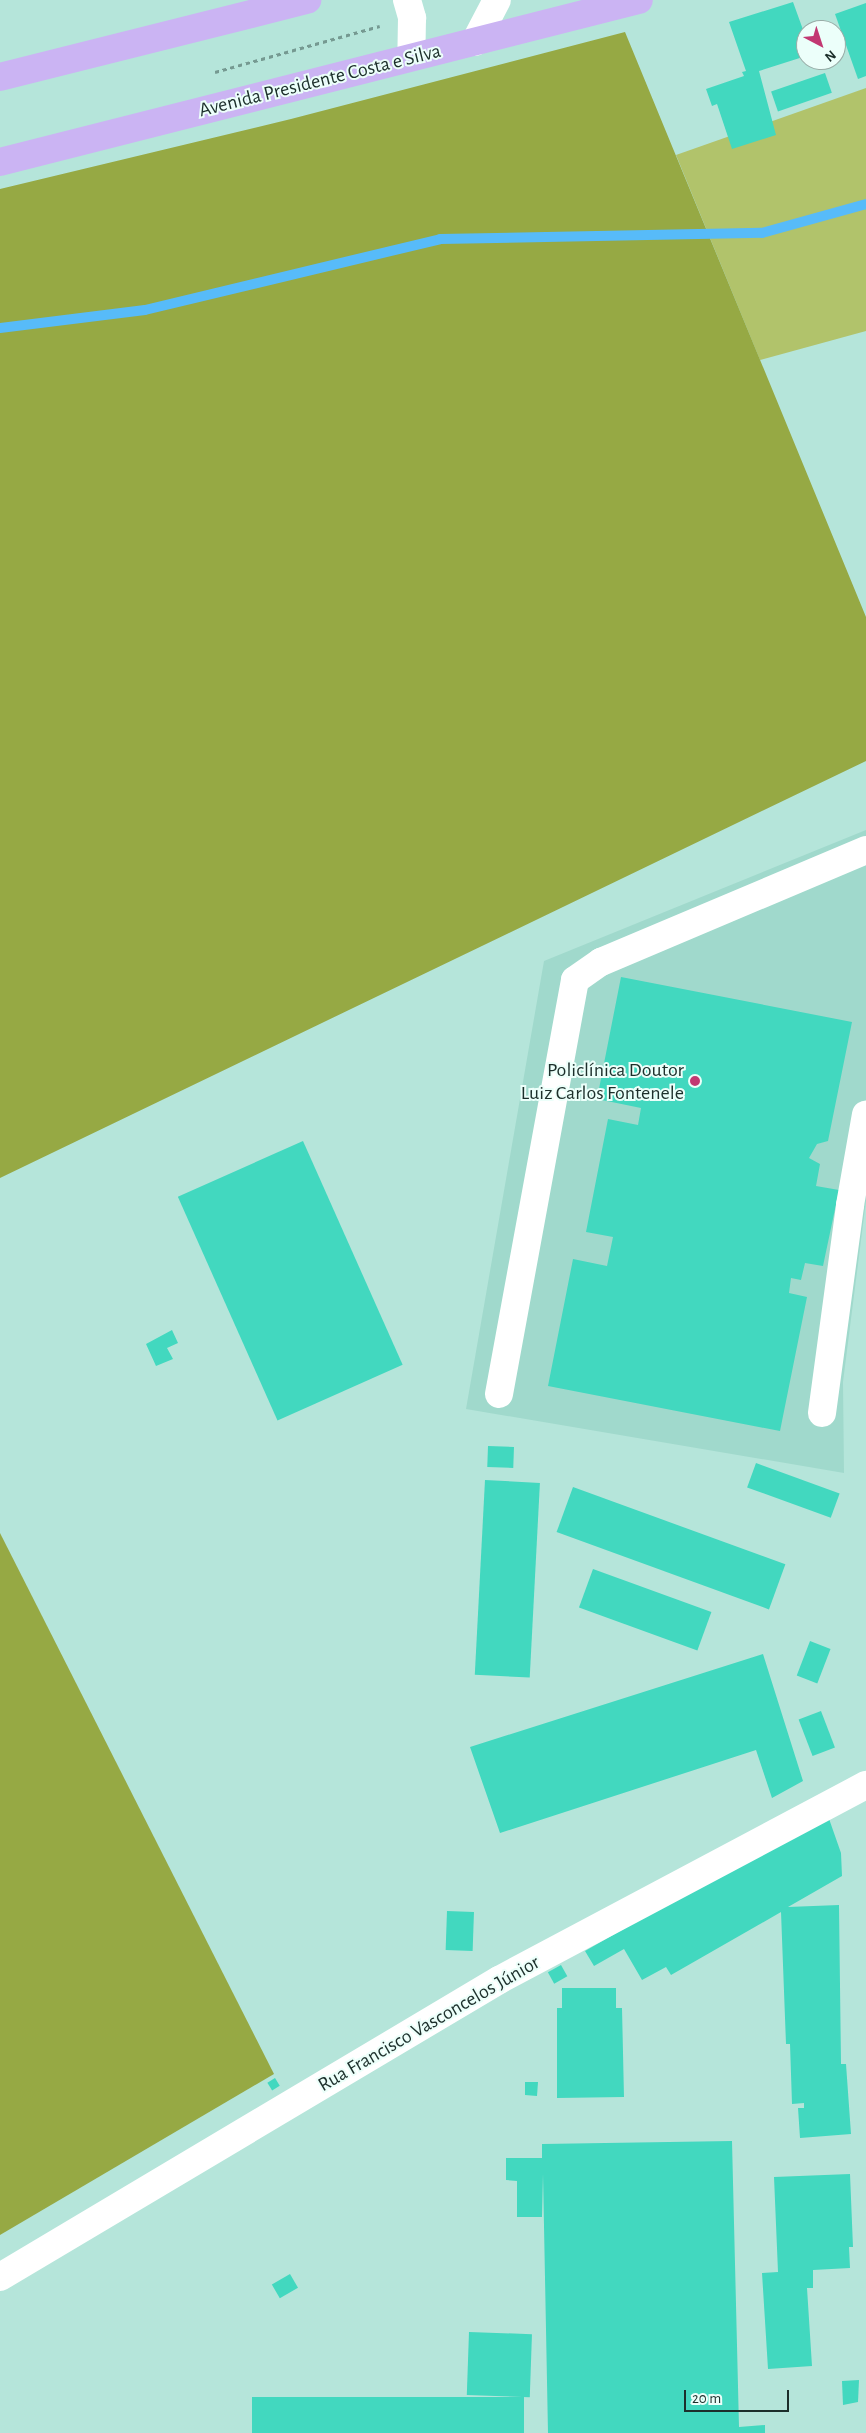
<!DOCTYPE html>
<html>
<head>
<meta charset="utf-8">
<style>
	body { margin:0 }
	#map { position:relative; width:866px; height:2433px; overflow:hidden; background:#b5e5da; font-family:"Alegreya Sans",sans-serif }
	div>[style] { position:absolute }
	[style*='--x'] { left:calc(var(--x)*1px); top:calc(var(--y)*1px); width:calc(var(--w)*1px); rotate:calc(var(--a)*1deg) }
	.built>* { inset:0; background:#a0d9cc }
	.green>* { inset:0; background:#b1c36b }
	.forest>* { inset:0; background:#96a944 }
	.stream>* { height:10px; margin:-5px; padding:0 5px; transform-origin:5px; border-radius:5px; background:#57bbf9 }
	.building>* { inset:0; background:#42d8bf; transform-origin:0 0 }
	.path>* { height:3px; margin-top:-1.5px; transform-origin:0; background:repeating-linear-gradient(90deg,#759991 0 4px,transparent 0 8px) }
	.minor>* { height:28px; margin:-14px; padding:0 14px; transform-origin:14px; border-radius:14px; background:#fff }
	.major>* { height:28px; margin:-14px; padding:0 14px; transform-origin:14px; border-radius:14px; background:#cbb4f3 }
	.dots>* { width:14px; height:14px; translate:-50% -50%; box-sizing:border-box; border:2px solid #ecfffa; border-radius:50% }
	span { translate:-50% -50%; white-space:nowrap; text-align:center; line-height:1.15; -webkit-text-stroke:4px #ecfffa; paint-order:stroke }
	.street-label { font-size:20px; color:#1c2f2b }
	.poi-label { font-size:20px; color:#1c2f2b }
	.right { translate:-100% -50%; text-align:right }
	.north { position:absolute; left:796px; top:20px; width:50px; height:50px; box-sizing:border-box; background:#ecfffa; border:1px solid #99aca7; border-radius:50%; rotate:140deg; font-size:14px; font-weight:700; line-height:20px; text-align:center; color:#1c2f2b }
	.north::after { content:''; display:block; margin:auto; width:18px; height:22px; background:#c23872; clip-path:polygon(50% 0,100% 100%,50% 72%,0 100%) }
	.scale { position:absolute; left:684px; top:2390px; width:105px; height:22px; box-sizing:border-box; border:2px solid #1c2f2b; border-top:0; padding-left:6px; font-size:15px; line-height:18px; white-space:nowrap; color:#1c2f2b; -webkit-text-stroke:4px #ecfffa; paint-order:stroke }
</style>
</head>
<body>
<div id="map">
	<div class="built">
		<i style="clip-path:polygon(866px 830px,866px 1201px,843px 1382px,844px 1473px,466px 1409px,544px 961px)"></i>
	</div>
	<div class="green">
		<i style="clip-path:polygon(866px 88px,866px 331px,760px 360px,676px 155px)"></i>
	</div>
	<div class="forest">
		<i style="clip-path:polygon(625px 32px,866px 617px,866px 761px,0 1178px,0 189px,291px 119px)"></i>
		<i style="clip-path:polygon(0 1533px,274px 2074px,0 2235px)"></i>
	</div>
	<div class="stream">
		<i style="--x:0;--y:328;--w:146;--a:-7.1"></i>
		<i style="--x:145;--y:310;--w:303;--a:-13.5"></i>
		<i style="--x:440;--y:239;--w:322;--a:-1.1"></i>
		<i style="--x:762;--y:233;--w:108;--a:-15.6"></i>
	</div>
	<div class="building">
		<i style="clip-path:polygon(793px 2px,806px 38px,806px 56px,759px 71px,776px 135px,732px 149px,717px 104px,712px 106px,706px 89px,744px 76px,742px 72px,746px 71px,729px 22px)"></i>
		<i style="clip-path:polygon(866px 3px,866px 76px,858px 79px,835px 14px)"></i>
		<i style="left:825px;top:73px;width:21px;height:57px;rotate:71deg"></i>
		<i style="clip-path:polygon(621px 977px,852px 1022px,828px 1141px,817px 1144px,809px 1158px,820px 1164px,816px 1186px,839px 1190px,823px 1266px,805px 1263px,801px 1280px,791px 1278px,789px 1293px,807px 1297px,780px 1431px,548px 1386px,573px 1259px,607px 1266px,613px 1237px,586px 1232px,608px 1119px,638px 1125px,641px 1108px,597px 1099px)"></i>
		<i style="left:303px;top:1141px;width:245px;height:137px;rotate:66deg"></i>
		<i style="clip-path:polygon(172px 1330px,178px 1343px,167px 1348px,173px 1359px,156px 1366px,146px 1344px)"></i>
		<i style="left:488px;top:1446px;width:26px;height:21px;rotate:2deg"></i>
		<i style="left:756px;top:1463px;width:89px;height:26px;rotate:20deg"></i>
		<i style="left:485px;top:1480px;width:55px;height:195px;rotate:3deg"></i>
		<i style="left:573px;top:1487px;width:226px;height:48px;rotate:20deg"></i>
		<i style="left:593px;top:1569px;width:126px;height:41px;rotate:20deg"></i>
		<i style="left:810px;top:1641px;width:22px;height:37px;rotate:21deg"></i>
		<i style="clip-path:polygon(763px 1654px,803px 1781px,772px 1798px,756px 1750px,500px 1833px,470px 1747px)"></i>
		<i style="left:821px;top:1711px;width:39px;height:24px;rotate:69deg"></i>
		<i style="clip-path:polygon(827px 1813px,841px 1853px,842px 1876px,788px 1907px,839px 1905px,841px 2064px,846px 2064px,851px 2134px,800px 2138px,798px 2108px,804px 2108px,804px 2103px,792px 2104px,790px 2044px,786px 2044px,781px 1912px,671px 1975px,666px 1967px,642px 1980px,624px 1949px,594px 1966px,585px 1951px)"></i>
		<i style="left:447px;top:1911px;width:27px;height:39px;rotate:2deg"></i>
		<i style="left:561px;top:1965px;width:13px;height:15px;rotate:61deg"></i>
		<i style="clip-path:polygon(562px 1988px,616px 1988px,616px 2008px,622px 2008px,624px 2097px,557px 2098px,557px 2008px,562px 2008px)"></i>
		<i style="left:275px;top:2078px;width:9px;height:9px;rotate:58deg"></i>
		<i style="clip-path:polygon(525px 2082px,538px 2082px,537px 2096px,525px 2095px)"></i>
		<i style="clip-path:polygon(732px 2141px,739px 2427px,765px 2425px,765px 2433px,548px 2433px,543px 2174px,542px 2217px,517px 2217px,517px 2181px,506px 2180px,506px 2158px,542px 2158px,542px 2144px)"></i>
		<i style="clip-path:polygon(850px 2174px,853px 2247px,849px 2247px,850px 2268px,813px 2270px,813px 2288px,807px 2288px,812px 2366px,768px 2369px,762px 2273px,778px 2272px,774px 2177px)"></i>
		<i style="left:290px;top:2274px;width:16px;height:21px;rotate:60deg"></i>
		<i style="left:469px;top:2332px;width:63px;height:63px;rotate:2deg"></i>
		<i style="clip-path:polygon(859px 2380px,858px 2402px,843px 2405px,842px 2381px)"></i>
		<i style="left:252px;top:2397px;width:272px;height:36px"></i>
	</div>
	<div class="path">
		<i style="--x:215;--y:72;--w:171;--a:-15.6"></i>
	</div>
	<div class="minor">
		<i style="--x:407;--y:0;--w:19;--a:74"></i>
		<i style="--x:412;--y:18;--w:39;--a:91"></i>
		<i style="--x:475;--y:42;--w:47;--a:-62.4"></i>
		<i style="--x:499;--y:1394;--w:421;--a:-79.6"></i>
		<i style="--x:575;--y:980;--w:32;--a:-35"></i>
		<i style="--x:601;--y:962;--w:288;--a:-22.9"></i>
		<i style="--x:822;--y:1413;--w:210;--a:-82.3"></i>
		<i style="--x:850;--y:1205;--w:92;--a:-80"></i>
		<i style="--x:0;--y:2277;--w:581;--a:-30.76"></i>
		<i style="--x:499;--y:1980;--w:416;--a:-28"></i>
	</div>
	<div class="major">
		<i style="--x:0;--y:77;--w:317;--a:-14.1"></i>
		<i style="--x:0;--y:162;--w:659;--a:-14.23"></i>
	</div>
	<div class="dots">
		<i style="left:695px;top:1081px;background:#c23872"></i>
	</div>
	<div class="street-label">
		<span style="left:320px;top:81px;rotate:-14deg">Avenida Presidente Costa e Silva</span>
		<span style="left:429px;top:2024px;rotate:-30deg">Rua Francisco Vasconcelos Júnior</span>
	</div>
	<div class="poi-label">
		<span class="right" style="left:684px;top:1082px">Policlínica Doutor<br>Luiz Carlos Fontenele</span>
	</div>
	<div class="north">N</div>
	<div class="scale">20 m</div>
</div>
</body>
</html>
